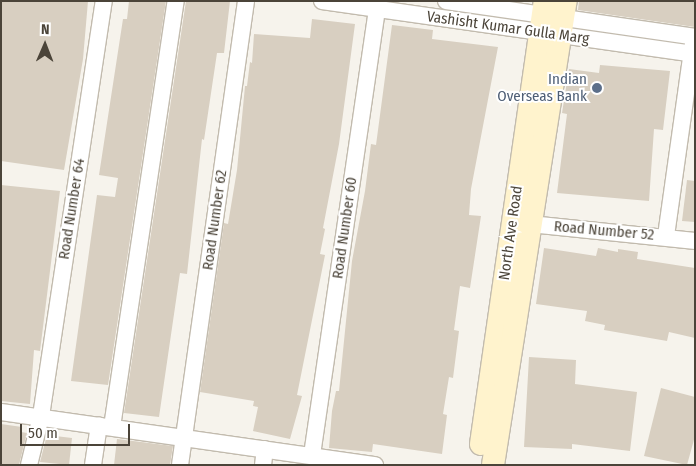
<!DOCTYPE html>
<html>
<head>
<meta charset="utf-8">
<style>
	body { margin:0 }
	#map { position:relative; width:696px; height:466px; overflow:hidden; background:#f6f3ec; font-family:"Fira Sans Condensed",sans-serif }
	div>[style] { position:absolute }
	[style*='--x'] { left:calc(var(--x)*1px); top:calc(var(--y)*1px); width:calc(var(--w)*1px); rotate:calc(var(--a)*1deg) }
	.building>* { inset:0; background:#d8cfc1 }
	.roads { filter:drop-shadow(1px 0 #c2bbae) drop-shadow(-1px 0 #c2bbae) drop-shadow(0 1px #c2bbae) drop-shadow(0 -1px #c2bbae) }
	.street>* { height:16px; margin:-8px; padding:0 8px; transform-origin:8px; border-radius:8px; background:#fff }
	.secondary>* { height:22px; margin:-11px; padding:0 11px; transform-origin:11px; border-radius:11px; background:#fff3cd }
	.dots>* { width:14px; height:14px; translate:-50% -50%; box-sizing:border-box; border:2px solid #fff; border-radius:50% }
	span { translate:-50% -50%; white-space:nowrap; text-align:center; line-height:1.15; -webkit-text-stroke:4px #fff; paint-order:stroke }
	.street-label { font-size:15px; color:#4b4439 }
	.service-label { font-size:15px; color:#4e5e75 }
	.right { translate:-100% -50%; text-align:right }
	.frame { position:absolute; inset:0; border:2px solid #4b4439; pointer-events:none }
	.north { position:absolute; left:20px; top:20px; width:50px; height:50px; -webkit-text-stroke:4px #fff; paint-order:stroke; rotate:1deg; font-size:14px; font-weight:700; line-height:20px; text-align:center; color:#4b4439 }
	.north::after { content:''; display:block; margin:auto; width:18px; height:22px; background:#4b4439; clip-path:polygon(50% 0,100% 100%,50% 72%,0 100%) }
	.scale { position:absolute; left:20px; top:424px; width:110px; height:22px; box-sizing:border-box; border:2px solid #4b4439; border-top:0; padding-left:6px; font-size:15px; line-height:18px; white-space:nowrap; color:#4b4439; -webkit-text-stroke:4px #fff; paint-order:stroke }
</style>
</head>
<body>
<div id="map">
	<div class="building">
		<i style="clip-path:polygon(1px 1px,88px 1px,83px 59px,64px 170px,1px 161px)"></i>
		<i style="clip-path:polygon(129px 1px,166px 1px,108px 385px,71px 381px,97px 195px,115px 197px,118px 178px,99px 175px,123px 19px,127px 19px)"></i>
		<i style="clip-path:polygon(186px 1px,230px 1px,224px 53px,217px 53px,204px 140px,202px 139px,187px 274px,180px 273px,159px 417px,124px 413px)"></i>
		<i style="clip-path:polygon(579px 1px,695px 1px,695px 27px,578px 10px)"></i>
		<i style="clip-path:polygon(312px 19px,355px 24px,339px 144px,323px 228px,325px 229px,320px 254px,325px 255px,297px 395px,302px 396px,290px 439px,253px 431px,258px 407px,253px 406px,254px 401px,200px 392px,224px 223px,228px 224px,237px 170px,245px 86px,247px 86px,250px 62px,252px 63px,254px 34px,310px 38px)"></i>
		<i style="clip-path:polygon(392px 25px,433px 30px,432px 39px,498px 47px,471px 189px,469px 215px,481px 216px,470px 288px,460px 286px,454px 330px,459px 331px,453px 378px,449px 377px,443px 414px,447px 415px,442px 454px,373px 444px,372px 452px,329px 448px,332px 411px,336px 391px,339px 391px,352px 261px,365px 191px,371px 144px,376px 145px)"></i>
		<i style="clip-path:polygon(600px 65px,670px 71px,663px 130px,654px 129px,649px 201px,557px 193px,567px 114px,562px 113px,569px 69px,599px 73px)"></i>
		<i style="clip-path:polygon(687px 180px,695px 181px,695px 222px,682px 221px)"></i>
		<i style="clip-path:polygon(1px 185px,60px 191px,40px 351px,34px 350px,30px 404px,1px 401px)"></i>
		<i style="clip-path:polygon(544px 248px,596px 256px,598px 248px,618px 252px,618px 249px,638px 252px,637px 259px,695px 268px,695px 338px,669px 332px,667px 341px,604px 330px,605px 325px,585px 321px,587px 311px,536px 304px)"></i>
		<i style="clip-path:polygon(529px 357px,576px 360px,575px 384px,637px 392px,630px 451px,572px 444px,572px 449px,524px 447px)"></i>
		<i style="clip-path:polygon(661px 388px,695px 397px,695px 436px,687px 465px,644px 456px)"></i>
		<i style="clip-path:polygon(1px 424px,22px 427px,21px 432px,27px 433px,19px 465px,1px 465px)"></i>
		<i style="clip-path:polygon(47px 435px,72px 438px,69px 465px,40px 462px)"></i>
		<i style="clip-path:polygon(117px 439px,173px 446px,170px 465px,114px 465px)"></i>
	</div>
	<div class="roads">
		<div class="street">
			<i style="--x:322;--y:1;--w:377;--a:8.1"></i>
			<i style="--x:446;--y:1;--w:252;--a:8.2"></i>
			<i style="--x:521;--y:223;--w:175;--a:5.9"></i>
			<i style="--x:666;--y:236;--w:195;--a:-82"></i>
			<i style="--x:1;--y:412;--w:378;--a:8.1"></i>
			<i style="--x:112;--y:427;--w:431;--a:-81.5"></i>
			<i style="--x:312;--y:455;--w:459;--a:-81.7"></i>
			<i style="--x:29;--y:465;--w:50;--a:-76.2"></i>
			<i style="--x:41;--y:416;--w:420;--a:-81.4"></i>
			<i style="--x:93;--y:465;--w:40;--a:-81.5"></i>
			<i style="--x:180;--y:465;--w:469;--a:-81.9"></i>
			<i style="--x:263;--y:465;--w:16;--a:-83"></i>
		</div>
		<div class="secondary">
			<i style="--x:481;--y:444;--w:448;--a:-81.8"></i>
			<i style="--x:493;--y:465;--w:470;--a:-81.1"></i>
		</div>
	</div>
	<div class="dots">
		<i style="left:597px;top:88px;background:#5c6f8a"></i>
	</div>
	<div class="street-label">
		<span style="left:508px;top:28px;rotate:8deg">Vashisht Kumar Gulla Marg</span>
		<span style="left:72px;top:209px;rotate:-81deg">Road Number 64</span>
		<span style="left:215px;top:220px;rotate:-82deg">Road Number 62</span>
		<span style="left:345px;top:228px;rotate:-82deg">Road Number 60</span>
		<span style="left:604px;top:231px;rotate:5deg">Road Number 52</span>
		<span style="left:511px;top:233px;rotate:-82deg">North Ave Road</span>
	</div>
	<div class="service-label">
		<span class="right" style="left:587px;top:88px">Indian<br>Overseas Bank</span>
	</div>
	<div class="frame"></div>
	<div class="north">N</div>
	<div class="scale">50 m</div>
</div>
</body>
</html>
